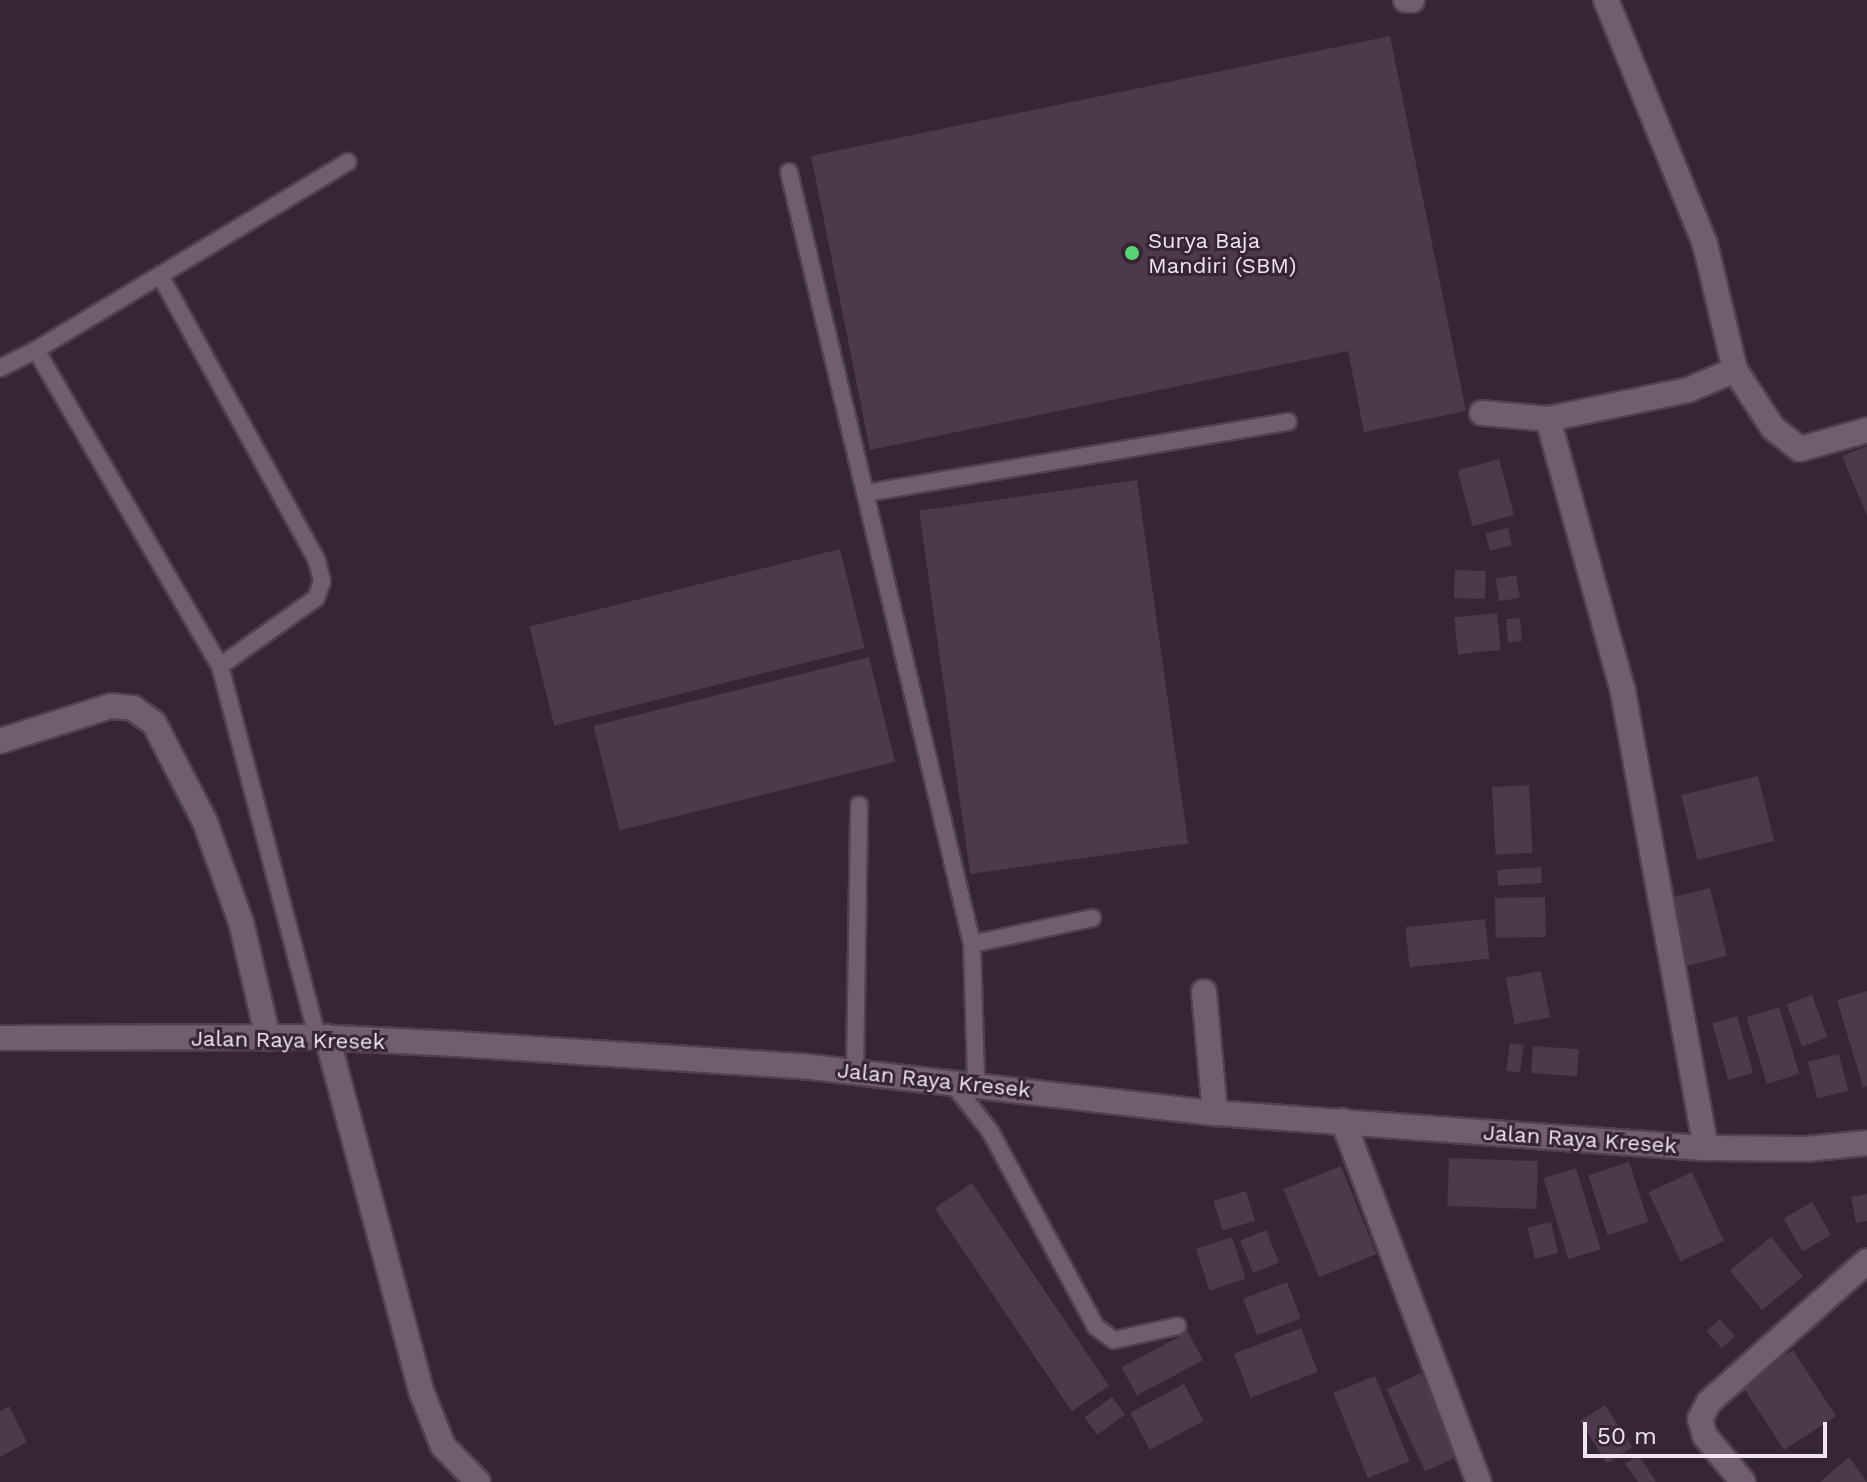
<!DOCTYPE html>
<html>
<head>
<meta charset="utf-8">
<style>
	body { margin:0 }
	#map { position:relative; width:1867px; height:1482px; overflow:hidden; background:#362535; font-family:"Work Sans",sans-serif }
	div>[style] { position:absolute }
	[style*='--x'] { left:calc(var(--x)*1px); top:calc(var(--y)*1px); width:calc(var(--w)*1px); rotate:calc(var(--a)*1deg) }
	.building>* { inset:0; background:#4c394b; transform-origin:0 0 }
	.roads { filter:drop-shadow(2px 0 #50414f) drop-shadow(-2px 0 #50414f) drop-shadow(0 2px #50414f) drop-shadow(0 -2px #50414f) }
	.lane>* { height:16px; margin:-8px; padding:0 8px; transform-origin:8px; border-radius:8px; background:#715d70 }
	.street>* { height:24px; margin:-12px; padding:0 12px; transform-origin:12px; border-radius:12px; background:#715d70 }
	.secondary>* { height:24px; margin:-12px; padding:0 12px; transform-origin:12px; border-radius:12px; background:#715d70 }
	.dots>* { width:22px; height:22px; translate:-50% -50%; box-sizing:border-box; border:4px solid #362535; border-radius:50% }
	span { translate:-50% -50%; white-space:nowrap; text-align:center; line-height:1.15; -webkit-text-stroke:6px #362535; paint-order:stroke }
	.poi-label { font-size:22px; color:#f0e4ef }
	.left { translate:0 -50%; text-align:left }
	.street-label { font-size:22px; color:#f0e4ef }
	.scale { position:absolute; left:1583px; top:1422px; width:244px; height:36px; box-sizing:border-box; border:4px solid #f0e4ef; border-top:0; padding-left:10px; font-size:24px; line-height:28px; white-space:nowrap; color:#f0e4ef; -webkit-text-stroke:6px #362535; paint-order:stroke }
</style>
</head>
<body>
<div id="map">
	<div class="building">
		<i style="clip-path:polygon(1390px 36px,1466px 411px,1364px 432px,1348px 351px,870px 450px,811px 156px)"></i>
		<i style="clip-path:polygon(1867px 446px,1867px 516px,1842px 456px)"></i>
		<i style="left:1499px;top:459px;width:58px;height:43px;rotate:75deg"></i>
		<i style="left:1137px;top:480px;width:367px;height:220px;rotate:82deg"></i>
		<i style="left:1508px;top:528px;width:18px;height:23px;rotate:77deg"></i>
		<i style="left:840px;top:549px;width:102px;height:320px;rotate:76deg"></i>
		<i style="left:1455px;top:570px;width:31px;height:28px;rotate:2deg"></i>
		<i style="left:1516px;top:575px;width:23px;height:21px;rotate:80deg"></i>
		<i style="left:1497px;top:613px;width:37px;height:43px;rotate:84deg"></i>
		<i style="left:1520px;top:618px;width:23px;height:14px;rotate:85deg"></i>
		<i style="left:869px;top:657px;width:108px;height:284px;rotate:76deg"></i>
		<i style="left:1758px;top:776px;width:67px;height:79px;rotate:76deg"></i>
		<i style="left:1529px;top:785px;width:68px;height:37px;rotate:87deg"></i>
		<i style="left:1541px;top:867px;width:16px;height:44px;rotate:86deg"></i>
		<i style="left:1710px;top:888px;width:70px;height:49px;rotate:76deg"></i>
		<i style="left:1545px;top:897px;width:40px;height:50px;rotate:89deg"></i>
		<i style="left:1485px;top:919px;width:40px;height:80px;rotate:84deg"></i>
		<i style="left:1541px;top:971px;width:47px;height:36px;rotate:79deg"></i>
		<i style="clip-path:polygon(1867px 991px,1867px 1086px,1863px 1087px,1837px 1000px)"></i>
		<i style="left:1812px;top:995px;width:45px;height:27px;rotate:70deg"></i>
		<i style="left:1779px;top:1007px;width:70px;height:34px;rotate:73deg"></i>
		<i style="left:1737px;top:1016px;width:59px;height:26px;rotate:74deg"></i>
		<i style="left:1510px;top:1043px;width:14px;height:28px;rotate:8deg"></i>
		<i style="left:1533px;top:1046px;width:46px;height:27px;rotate:4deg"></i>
		<i style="left:1839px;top:1054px;width:38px;height:32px;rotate:76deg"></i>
		<i style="left:1449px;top:1158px;width:89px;height:48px;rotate:2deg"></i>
		<i style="left:1629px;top:1162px;width:63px;height:43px;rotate:72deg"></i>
		<i style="left:1341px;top:1166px;width:95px;height:62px;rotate:68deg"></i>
		<i style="left:1576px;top:1168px;width:85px;height:34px;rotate:73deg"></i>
		<i style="left:1692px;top:1172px;width:76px;height:48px;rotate:65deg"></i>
		<i style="left:972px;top:1183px;width:245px;height:45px;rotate:56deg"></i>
		<i style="left:1246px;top:1191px;width:31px;height:34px;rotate:73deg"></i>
		<i style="clip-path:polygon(1867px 1194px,1867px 1221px,1856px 1223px,1851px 1197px)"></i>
		<i style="left:1812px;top:1202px;width:38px;height:33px;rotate:60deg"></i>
		<i style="left:1551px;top:1222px;width:32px;height:24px;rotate:77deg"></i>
		<i style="left:1266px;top:1230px;width:35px;height:28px;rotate:68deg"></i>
		<i style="left:1232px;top:1237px;width:44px;height:38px;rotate:72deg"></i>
		<i style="left:1771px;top:1237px;width:51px;height:53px;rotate:51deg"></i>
		<i style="left:1287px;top:1282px;width:39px;height:47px;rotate:69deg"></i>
		<i style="left:1720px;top:1319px;width:23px;height:18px;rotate:49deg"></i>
		<i style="left:1301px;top:1328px;width:47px;height:72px;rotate:69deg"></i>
		<i style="left:1188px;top:1332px;width:32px;height:75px;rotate:62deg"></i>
		<i style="left:1793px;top:1350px;width:79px;height:62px;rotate:57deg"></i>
		<i style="left:1421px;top:1373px;width:91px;height:38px;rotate:65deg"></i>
		<i style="left:1375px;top:1376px;width:92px;height:45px;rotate:68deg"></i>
		<i style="left:1184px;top:1384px;width:42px;height:61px;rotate:62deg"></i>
		<i style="left:1112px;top:1397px;width:22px;height:34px;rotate:54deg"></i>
		<i style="left:1605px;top:1405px;width:50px;height:30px;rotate:57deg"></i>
		<i style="clip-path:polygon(9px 1406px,27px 1442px,0 1457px,0 1411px)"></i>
		<i style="clip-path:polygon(1638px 1455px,1656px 1481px,1654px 1482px,1638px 1482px,1625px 1464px)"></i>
		<i style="clip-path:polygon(1849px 1457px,1867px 1482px,1820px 1482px)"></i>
	</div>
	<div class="roads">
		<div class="lane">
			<i style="--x:789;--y:172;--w:793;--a:76.66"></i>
			<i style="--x:972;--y:944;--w:138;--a:88.3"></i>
			<i style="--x:160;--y:275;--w:326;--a:61.2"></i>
			<i style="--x:317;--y:561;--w:21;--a:76"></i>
			<i style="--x:322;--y:581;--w:18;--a:109"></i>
			<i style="--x:316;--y:598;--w:118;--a:144.7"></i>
			<i style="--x:36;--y:350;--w:364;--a:-31.1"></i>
			<i style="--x:0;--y:368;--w:40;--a:-26.6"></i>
			<i style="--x:36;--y:350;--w:366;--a:59.8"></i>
			<i style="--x:220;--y:666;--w:383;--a:75.3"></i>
			<i style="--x:866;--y:493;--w:428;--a:-9.6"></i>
			<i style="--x:972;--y:944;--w:123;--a:-12.2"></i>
			<i style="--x:855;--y:1071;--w:266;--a:-89.1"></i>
			<i style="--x:950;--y:1080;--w:65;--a:51.9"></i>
			<i style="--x:990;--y:1131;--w:223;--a:61.6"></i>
			<i style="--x:1096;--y:1327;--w:22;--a:36"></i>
			<i style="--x:1114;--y:1340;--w:65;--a:-12.5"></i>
		</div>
		<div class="street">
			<i style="--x:1406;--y:0;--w:6;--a:0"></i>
			<i style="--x:1606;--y:0;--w:263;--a:67.9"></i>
			<i style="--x:1705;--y:244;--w:130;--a:76.6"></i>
			<i style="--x:1735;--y:370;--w:51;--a:156.9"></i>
			<i style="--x:1688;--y:390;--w:143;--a:168.3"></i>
			<i style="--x:1548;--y:419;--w:283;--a:74.6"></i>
			<i style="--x:1623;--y:692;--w:463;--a:79.7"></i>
			<i style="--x:1735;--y:370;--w:69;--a:56.8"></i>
			<i style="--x:1773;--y:428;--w:34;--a:38"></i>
			<i style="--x:1800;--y:449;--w:70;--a:-15.8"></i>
			<i style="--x:1482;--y:413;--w:66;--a:5.2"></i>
			<i style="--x:0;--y:741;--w:116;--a:-17.5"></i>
			<i style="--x:111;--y:706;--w:22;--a:5"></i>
			<i style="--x:133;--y:708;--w:26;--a:36"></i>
			<i style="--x:154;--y:723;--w:111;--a:62.7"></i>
			<i style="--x:205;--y:822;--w:106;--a:70.2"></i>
			<i style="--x:241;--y:922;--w:119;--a:76.9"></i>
			<i style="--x:1204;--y:992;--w:121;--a:84.8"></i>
			<i style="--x:327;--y:1037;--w:368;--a:75.1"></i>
			<i style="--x:422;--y:1393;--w:57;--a:68.4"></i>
			<i style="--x:443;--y:1446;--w:50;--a:45.8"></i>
			<i style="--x:1343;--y:1121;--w:386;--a:69.4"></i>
			<i style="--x:1743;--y:1482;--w:60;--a:-129.6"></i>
			<i style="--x:1705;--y:1436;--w:18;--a:-106"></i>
			<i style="--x:1700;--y:1419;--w:19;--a:-62"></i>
			<i style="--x:1709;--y:1402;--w:212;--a:-41.7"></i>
		</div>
		<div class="secondary">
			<i style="--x:0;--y:1038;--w:317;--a:-0.2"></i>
			<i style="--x:317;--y:1037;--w:140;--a:2.9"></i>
			<i style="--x:457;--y:1044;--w:345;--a:3.7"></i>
			<i style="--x:801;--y:1066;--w:417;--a:6.5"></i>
			<i style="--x:1215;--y:1113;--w:492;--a:4.1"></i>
			<i style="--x:1706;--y:1148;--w:100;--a:0.6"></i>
			<i style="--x:1806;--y:1149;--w:61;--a:-5.6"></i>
		</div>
	</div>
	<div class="dots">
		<i style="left:1132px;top:253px;background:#57d570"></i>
	</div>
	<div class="poi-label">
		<span class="left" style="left:1148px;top:253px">Surya Baja<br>Mandiri (SBM)</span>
	</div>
	<div class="street-label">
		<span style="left:288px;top:1040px;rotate:1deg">Jalan Raya Kresek</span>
		<span style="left:934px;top:1080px;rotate:6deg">Jalan Raya Kresek</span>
		<span style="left:1580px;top:1139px;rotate:4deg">Jalan Raya Kresek</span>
	</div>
	<div class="scale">50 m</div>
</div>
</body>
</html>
